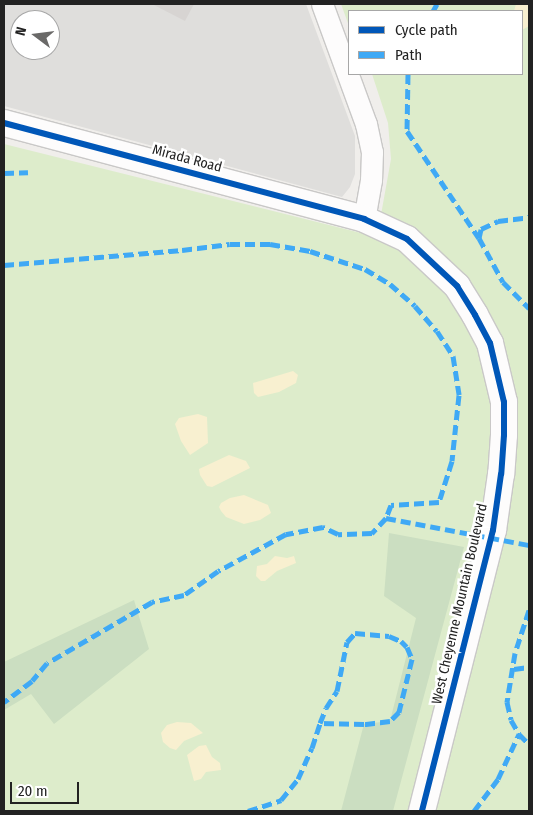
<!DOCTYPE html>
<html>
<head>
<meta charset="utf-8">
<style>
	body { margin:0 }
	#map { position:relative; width:533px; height:815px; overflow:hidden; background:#f0eeeb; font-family:"Fira Sans Condensed",sans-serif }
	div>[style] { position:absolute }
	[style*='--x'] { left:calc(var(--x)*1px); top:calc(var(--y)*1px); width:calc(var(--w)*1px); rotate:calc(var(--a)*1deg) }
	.residential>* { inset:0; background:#dfdedc }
	.grass>* { inset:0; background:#ddeccb }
	.forest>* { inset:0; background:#cbdec1 }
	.sand>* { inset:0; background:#f8f0d0 }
	.building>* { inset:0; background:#d7d4d2 }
	.roads { filter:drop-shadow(1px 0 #c9c8c7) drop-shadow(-1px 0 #c9c8c7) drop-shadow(0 1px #c9c8c7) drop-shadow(0 -1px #c9c8c7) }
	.minor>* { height:21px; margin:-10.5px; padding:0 10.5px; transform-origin:10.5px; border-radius:10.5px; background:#fdfcfc }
	.tertiary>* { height:26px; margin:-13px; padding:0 13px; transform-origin:13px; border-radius:13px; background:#fdfcfc }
	.quiet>* { height:5px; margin-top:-2.5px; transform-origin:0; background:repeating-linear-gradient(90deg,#3fa9f5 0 10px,transparent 0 15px) }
	.cycleway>* { height:6px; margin:-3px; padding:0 3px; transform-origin:3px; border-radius:3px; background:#0057b8 }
	span { translate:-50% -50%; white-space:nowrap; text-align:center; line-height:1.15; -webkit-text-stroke:5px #fff; paint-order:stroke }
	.street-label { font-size:14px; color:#222 }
	.frame { position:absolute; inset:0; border:5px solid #222; pointer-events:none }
	.legend { position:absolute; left:348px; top:10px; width:175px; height:65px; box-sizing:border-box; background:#fff; border:1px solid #a7a7a7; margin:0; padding:6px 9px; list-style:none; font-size:15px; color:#222 }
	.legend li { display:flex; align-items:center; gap:10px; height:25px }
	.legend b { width:25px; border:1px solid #a7a7a7 }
	.north { position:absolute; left:10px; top:10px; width:50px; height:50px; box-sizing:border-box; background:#fff; border:1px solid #a7a7a7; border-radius:50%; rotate:285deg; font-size:14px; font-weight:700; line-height:20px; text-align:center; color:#222 }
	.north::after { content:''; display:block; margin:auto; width:18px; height:22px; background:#6a6968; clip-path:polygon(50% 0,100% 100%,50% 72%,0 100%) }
	.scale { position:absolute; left:10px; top:782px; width:69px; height:22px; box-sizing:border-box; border:2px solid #222; border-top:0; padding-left:6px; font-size:15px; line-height:18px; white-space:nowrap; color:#222; -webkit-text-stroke:4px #fff; paint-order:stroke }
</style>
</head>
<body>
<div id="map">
	<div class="residential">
		<i style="clip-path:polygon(evenodd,4px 4px,306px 4px,355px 136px,355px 174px,350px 187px,342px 197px,4px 106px,4px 4px,20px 20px,50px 20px,50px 50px,20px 50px,20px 20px)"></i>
	</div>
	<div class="grass">
		<i style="clip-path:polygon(341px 4px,529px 4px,529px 811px,4px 811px,4px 144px,377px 237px,391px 159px,388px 123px,372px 74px,522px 74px,522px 11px,349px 11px,349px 26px)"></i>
	</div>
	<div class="forest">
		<i style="clip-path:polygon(389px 533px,464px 547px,393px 811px,341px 811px,364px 724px,390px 721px,416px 618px,384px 596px)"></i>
		<i style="clip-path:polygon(134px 600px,149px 649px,54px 724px,31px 694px,4px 710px,4px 662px)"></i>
	</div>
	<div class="sand">
		<i style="clip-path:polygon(516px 4px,529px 4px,529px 26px,522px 30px,522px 11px,514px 11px)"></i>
		<i style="clip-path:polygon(293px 371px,298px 375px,296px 383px,279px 392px,258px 397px,254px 393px,253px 383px)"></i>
		<i style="clip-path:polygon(198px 414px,207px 417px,208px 443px,190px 455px,181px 441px,175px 424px,179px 418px)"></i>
		<i style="clip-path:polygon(229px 455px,246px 461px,250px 468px,212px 487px,207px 486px,200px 475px,199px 469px)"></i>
		<i style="clip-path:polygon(244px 495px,268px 505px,271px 513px,260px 520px,244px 524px,226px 517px,221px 511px,219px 507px,221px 503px,230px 498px)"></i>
		<i style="clip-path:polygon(275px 556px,287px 558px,294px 556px,296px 563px,277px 571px,265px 581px,261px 581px,256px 576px,257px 566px,267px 564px)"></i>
		<i style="clip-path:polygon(177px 722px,191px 723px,203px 733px,184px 741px,176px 750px,170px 748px,163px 742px,161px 733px,167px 725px)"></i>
		<i style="clip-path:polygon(206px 745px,212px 757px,220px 763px,221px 770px,206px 772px,201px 779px,194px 781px,187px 755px,199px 746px)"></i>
	</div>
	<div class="building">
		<i style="clip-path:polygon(152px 4px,194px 4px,185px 21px)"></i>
	</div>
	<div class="roads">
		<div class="minor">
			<i style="--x:322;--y:4;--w:128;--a:69.9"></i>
			<i style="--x:366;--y:124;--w:29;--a:78"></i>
			<i style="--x:372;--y:152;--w:28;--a:92"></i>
			<i style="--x:371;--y:180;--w:40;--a:100"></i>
		</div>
		<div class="tertiary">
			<i style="--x:4;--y:123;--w:373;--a:14.9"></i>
			<i style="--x:364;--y:219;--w:47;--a:24.9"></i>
			<i style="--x:407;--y:239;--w:69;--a:43.2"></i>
			<i style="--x:457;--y:286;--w:34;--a:58"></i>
			<i style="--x:475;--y:315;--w:32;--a:62"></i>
			<i style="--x:490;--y:343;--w:61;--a:76.7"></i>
			<i style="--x:504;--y:402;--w:33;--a:90"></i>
			<i style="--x:504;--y:435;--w:39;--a:94"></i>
			<i style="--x:501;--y:474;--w:57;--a:98.1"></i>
			<i style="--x:493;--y:530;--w:290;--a:104.2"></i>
		</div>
	</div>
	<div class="quiet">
		<i style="--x:433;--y:11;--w:8;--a:-60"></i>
		<i style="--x:408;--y:74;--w:57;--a:91"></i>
		<i style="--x:407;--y:131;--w:129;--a:56.1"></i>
		<i style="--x:479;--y:238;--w:50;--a:61.4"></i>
		<i style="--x:503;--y:282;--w:37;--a:45"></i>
		<i style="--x:4;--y:173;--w:24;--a:-2"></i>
		<i style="--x:479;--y:238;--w:9;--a:-77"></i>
		<i style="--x:481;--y:229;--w:19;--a:-25"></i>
		<i style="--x:498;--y:221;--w:31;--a:-7"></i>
		<i style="--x:4;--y:265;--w:179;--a:-4.8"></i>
		<i style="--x:182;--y:250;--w:48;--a:-7.1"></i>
		<i style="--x:230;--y:244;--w:40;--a:0"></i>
		<i style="--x:270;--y:244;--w:41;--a:9.9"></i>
		<i style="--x:310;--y:251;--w:58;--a:18.1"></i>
		<i style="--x:365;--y:269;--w:29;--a:31"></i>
		<i style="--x:390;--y:284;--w:33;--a:41"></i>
		<i style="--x:415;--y:306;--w:33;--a:49"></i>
		<i style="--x:437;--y:331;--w:30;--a:57"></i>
		<i style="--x:453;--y:356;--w:39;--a:81"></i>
		<i style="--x:459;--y:395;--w:66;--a:96.1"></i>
		<i style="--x:452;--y:461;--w:43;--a:107.6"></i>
		<i style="--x:439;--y:502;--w:48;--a:176.4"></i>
		<i style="--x:391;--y:505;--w:14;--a:111"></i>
		<i style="--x:386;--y:518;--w:21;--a:133"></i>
		<i style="--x:372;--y:533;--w:34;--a:178"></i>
		<i style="--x:338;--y:534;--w:17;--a:-155"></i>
		<i style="--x:323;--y:527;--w:38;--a:169"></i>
		<i style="--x:286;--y:534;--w:77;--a:151.4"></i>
		<i style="--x:218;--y:571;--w:42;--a:144.8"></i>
		<i style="--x:184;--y:595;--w:33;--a:168"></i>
		<i style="--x:152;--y:602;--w:121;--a:149.8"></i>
		<i style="--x:47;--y:663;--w:23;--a:130"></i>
		<i style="--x:32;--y:681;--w:35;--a:143"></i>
		<i style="--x:386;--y:518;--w:146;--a:10.7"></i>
		<i style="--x:529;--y:610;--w:45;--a:108"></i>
		<i style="--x:515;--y:653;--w:50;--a:99.3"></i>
		<i style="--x:507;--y:702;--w:18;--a:77"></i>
		<i style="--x:511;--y:720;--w:16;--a:60"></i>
		<i style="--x:519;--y:734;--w:14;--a:45"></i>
		<i style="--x:514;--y:669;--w:15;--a:-8"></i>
		<i style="--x:248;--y:811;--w:35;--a:-18"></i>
		<i style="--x:281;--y:800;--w:27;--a:-51"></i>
		<i style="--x:298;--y:779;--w:34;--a:-66"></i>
		<i style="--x:312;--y:748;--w:26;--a:-72"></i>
		<i style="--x:320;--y:723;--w:16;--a:-68"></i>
		<i style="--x:326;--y:708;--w:20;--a:-57"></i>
		<i style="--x:337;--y:691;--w:50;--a:-78.5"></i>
		<i style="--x:347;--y:642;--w:12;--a:-48"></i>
		<i style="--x:355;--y:633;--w:34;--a:5"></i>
		<i style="--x:389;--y:636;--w:13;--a:23"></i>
		<i style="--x:401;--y:641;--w:8;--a:45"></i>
		<i style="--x:407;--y:647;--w:13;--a:67"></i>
		<i style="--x:412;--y:659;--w:55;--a:103.8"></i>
		<i style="--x:399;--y:712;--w:13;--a:135"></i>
		<i style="--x:390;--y:721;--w:26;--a:173"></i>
		<i style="--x:364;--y:724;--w:44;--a:-178.7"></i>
		<i style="--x:474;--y:811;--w:40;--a:-53"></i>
		<i style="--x:498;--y:779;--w:50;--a:-65"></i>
	</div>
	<div class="cycleway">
		<i style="--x:4;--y:123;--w:373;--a:14.9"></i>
		<i style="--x:364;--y:219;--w:47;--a:24.9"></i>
		<i style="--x:407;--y:239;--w:69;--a:43.2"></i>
		<i style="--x:457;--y:286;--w:34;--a:58"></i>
		<i style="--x:475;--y:315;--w:32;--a:62"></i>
		<i style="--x:490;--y:343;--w:61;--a:76.7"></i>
		<i style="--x:504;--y:402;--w:33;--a:90"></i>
		<i style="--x:504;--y:435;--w:39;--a:94"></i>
		<i style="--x:501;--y:474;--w:57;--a:98.1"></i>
		<i style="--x:493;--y:530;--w:290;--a:104.2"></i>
	</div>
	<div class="street-label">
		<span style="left:187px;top:159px;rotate:15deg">Mirada Road</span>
		<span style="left:460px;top:604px;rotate:-77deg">West Cheyenne Mountain Boulevard</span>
	</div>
	<div class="frame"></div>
	<ul class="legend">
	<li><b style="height:6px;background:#0057b8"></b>Cycle path</li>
	<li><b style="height:6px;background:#3fa9f5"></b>Path</li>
	</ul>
	<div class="north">N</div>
	<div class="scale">20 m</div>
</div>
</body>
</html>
